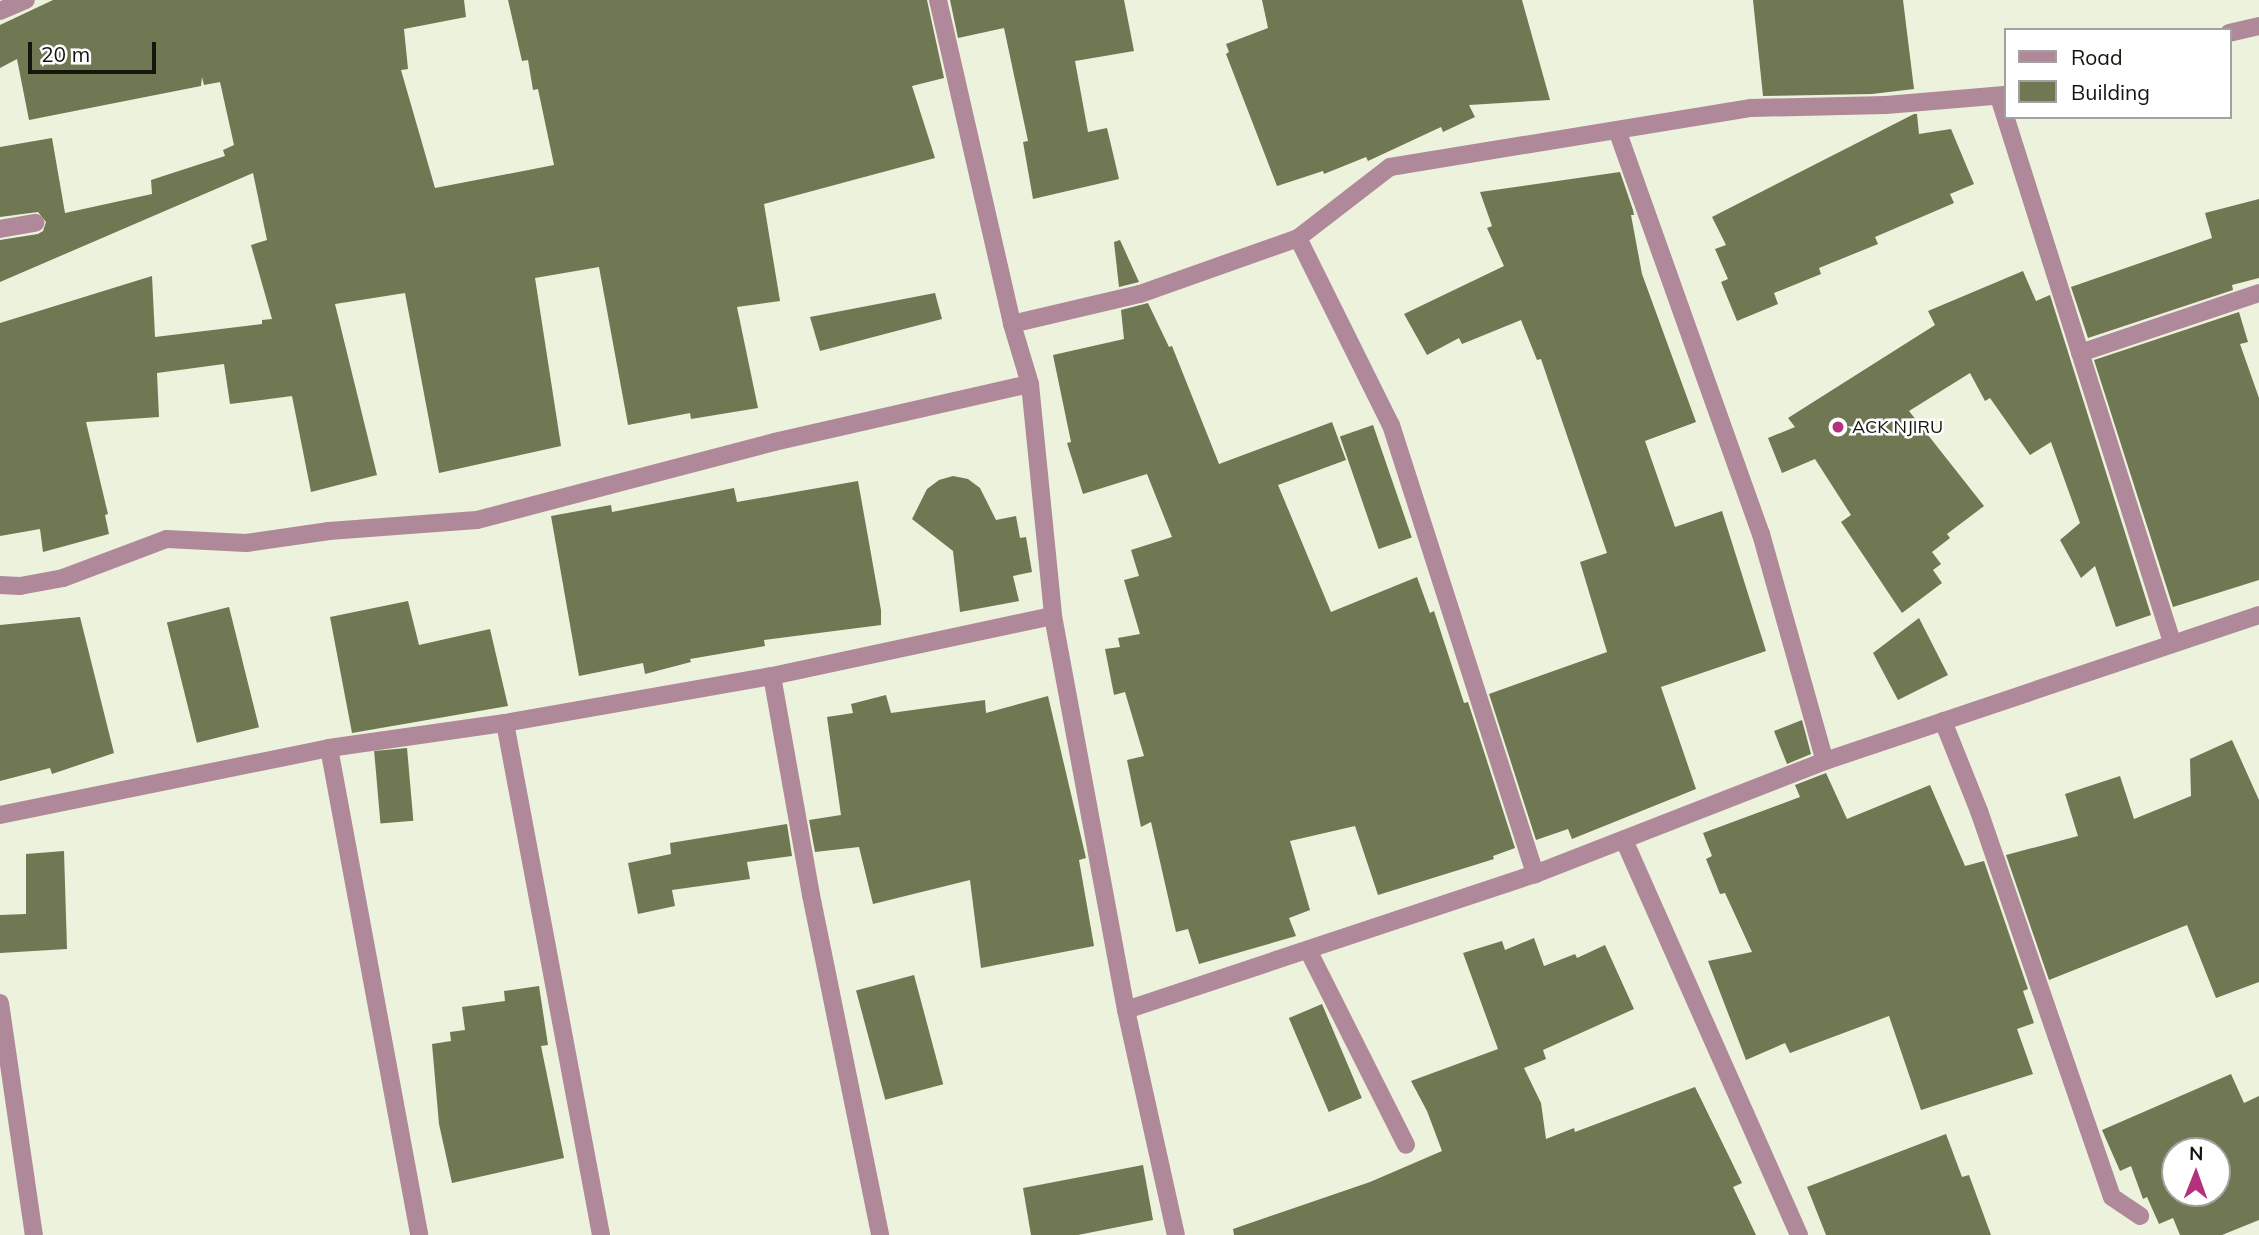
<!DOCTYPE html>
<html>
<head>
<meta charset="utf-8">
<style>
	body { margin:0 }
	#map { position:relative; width:2259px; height:1235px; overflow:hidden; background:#ecf2db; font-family:Mulish,sans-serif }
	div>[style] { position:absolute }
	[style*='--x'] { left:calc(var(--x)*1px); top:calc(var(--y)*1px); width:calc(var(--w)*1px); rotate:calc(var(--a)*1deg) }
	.building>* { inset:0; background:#6f7753; transform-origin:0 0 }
	.minor>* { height:18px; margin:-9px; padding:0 9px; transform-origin:9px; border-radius:9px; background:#af8999 }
	.dots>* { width:19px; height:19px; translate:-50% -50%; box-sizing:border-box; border:4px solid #fff; border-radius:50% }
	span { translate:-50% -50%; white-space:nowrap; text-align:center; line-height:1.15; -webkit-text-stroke:5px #fff; paint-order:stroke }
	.poi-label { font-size:18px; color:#14160e }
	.left { translate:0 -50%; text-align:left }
	.legend { position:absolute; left:2004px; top:28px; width:228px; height:91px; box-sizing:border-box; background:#fff; border:2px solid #a1a29f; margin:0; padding:9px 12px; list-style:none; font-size:21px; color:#14160e }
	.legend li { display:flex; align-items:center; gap:14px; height:35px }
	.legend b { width:35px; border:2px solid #a1a29f }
	.north { position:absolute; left:2161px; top:1137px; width:70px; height:70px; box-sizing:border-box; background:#fff; border:2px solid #a1a29f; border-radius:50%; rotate:1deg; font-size:19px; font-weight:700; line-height:28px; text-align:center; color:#14160e }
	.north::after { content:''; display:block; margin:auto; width:24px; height:32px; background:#b4327b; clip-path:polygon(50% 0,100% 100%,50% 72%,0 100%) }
	.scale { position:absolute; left:28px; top:42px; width:128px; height:32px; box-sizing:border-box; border:4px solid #14160e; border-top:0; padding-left:9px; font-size:21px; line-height:24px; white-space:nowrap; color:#14160e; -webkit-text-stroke:5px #fff; paint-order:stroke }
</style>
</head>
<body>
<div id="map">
	<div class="building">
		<i style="clip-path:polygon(53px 0,464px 0,466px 17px,404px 29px,408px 69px,401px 70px,435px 188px,554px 165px,538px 89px,533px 90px,528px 60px,522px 61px,508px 0,927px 0,944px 78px,912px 86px,935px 158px,764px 204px,780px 301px,737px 307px,758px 408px,691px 419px,690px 413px,628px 425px,599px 267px,535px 278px,561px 446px,439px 473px,405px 293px,335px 304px,377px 475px,311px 492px,292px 396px,230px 404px,224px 364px,157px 373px,159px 417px,86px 422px,108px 514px,105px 515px,109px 534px,43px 552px,40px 529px,0 536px,0 323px,152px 276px,155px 337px,262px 324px,262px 320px,272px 319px,251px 245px,267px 240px,253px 173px,0 282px,0 240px,38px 234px,43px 231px,46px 222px,38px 212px,0 217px,0 147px,52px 138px,65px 213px,152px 194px,151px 180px,225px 156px,223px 150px,234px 145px,220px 82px,204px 85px,202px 77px,201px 86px,29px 120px,17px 59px,0 68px,0 25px)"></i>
		<i style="clip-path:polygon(950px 0,1124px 0,1134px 51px,1075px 61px,1088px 132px,1107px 128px,1119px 179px,1033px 199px,1023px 142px,1028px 141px,1004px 28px,958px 38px)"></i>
		<i style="clip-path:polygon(1262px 0,1522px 0,1550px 100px,1469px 105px,1475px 117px,1443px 132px,1441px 127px,1368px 161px,1366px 157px,1324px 174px,1323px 171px,1277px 186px,1226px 54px,1229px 52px,1226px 44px,1268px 28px)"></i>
		<i style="clip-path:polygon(1753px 0,1903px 0,1914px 89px,1872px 94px,1763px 96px)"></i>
		<i style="clip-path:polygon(1914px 114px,1917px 114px,1919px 134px,1951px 129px,1974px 184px,1950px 194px,1954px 203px,1875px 237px,1878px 244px,1819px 268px,1821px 274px,1774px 293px,1778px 304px,1737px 321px,1721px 282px,1728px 279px,1715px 249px,1726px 245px,1712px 217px)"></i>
		<i style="clip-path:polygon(1620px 172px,1633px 210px,1634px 215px,1631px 215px,1642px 274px,1696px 422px,1645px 441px,1675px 527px,1722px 511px,1766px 651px,1661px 687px,1696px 789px,1572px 839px,1568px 829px,1536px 840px,1489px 694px,1607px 652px,1580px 562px,1607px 553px,1541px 359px,1537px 360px,1521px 320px,1462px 344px,1459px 338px,1427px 355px,1404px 314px,1504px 266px,1487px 228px,1492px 226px,1480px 192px)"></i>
		<i style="clip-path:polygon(2259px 199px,2259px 278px,2232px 285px,2233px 290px,2088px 338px,2071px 287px,2212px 238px,2205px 213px)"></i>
		<i style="clip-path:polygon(1120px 240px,1139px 282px,1119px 287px,1114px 242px)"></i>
		<i style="clip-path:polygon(2023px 271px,2036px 301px,2050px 295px,2151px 615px,2116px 627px,2095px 566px,2081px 578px,2060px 540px,2080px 523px,2051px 442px,2030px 455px,1990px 398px,1985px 401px,1970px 373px,1909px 411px,1984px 506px,1947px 534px,1950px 538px,1932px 552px,1941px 564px,1933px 570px,1942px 583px,1902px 613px,1841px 522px,1851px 515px,1815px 459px,1782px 473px,1768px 438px,1795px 427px,1788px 418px,1935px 325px,1928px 311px)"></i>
		<i style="clip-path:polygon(935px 293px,942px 319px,820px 351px,810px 317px)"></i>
		<i style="clip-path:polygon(1148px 303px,1169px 347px,1172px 346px,1219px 464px,1332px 422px,1346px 460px,1278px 485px,1331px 612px,1417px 577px,1430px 613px,1434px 611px,1464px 703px,1468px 702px,1515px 848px,1493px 856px,1494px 859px,1378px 895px,1355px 826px,1290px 841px,1310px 910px,1289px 918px,1296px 936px,1199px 964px,1188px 929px,1176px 932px,1151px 822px,1141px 827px,1127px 760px,1144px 756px,1125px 692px,1114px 695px,1105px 649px,1120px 647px,1118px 638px,1140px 634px,1124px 580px,1139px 576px,1131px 550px,1172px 537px,1147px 474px,1083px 494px,1067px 443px,1071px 442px,1053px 355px,1124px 339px,1121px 310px)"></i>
		<i style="clip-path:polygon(2239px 312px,2248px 342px,2240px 344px,2259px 398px,2259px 580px,2173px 607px,2094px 360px)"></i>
		<i style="left:1373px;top:425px;width:119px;height:35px;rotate:71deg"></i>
		<i style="clip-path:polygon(953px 476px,968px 479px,980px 488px,996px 520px,1016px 516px,1020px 538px,1026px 537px,1032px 572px,1013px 576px,1019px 601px,960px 612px,953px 551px,912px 519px,927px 489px,939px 480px)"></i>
		<i style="clip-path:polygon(858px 481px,881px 610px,881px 625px,764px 640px,765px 646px,690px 659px,691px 662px,645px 674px,643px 663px,579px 676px,551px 516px,611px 505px,612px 512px,734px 488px,737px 502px)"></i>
		<i style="clip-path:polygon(408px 601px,419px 645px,490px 629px,508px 706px,352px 733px,330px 617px)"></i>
		<i style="left:229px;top:607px;width:124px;height:64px;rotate:76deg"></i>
		<i style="clip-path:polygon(80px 617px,114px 753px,52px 774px,50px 768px,0 781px,0 625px)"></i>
		<i style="clip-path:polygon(1919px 618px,1948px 675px,1898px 700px,1873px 653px)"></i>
		<i style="clip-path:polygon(886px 695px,891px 713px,985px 700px,986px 713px,1048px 696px,1086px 858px,1079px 860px,1094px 946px,981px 968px,970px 880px,873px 904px,859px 847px,815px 852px,809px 820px,841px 815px,827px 717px,853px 713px,851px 704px)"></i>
		<i style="clip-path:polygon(1802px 720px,1811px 754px,1787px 764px,1774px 731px)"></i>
		<i style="clip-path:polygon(2232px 740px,2259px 800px,2259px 982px,2216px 998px,2187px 925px,2049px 980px,2006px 855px,2078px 836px,2065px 794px,2120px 776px,2134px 819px,2191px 796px,2190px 759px)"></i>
		<i style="left:407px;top:748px;width:73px;height:33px;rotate:85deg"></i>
		<i style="clip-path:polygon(1826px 773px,1847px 819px,1930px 785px,1965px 866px,1984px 861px,2028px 989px,2023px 991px,2034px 1023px,2017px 1029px,2033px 1074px,1921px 1110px,1889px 1016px,1790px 1053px,1785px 1043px,1746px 1060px,1708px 961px,1752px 952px,1725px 893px,1720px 894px,1706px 859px,1712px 856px,1703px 833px,1800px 797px,1795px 785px)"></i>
		<i style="clip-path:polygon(787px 824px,792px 856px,747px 862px,750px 879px,672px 890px,675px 906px,638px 914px,628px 863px,671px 854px,670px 843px)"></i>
		<i style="clip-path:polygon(64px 851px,67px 949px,0 953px,0 915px,26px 914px,26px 854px)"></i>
		<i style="clip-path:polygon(1534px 938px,1544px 966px,1575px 954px,1577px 958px,1605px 945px,1634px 1009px,1543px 1050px,1546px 1059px,1524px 1068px,1541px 1103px,1546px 1139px,1574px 1128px,1575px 1132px,1695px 1087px,1742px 1183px,1733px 1187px,1756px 1235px,1234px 1235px,1233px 1229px,1370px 1182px,1442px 1151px,1427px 1111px,1411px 1081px,1498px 1049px,1463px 953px,1502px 941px,1505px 950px)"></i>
		<i style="left:914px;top:975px;width:113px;height:60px;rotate:75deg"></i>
		<i style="clip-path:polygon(539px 986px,548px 1045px,541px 1046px,564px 1158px,452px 1183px,439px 1124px,432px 1044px,451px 1041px,450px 1032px,465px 1030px,462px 1007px,505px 1001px,504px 991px)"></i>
		<i style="left:1322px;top:1004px;width:102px;height:36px;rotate:67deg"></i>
		<i style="clip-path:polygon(evenodd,2231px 1074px,2244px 1103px,2259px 1096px,2259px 1220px,2222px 1235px,2180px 1235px,2173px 1218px,2159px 1224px,2147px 1197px,2143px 1199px,2131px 1166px,2120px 1171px,2102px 1130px,2231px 1074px,2175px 1151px,2217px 1151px,2217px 1193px,2175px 1193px,2175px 1151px)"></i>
		<i style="clip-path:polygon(1946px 1134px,1962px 1177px,1969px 1175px,1991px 1235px,1826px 1235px,1807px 1187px)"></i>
		<i style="clip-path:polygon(1143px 1165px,1153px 1220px,1078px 1235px,1031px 1235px,1023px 1188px)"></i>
	</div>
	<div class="minor">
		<i style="--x:938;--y:0;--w:332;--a:77.1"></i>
		<i style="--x:1012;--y:324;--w:63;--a:73.3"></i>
		<i style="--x:1030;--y:384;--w:233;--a:84.3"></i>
		<i style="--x:1053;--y:616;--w:401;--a:79.5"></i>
		<i style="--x:1126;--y:1010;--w:230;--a:77.5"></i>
		<i style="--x:0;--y:11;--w:28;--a:-23"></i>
		<i style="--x:2229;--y:33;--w:31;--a:-13"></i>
		<i style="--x:1999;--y:97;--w:572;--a:72.39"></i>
		<i style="--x:1617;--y:130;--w:429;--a:70.4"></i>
		<i style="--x:1761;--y:534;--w:236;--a:74.3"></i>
		<i style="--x:0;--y:229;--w:36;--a:-10"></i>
		<i style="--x:1298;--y:238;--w:209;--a:63.6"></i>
		<i style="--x:1391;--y:425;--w:472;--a:72.2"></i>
		<i style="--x:1012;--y:324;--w:131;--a:-13.2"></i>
		<i style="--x:1140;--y:294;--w:168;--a:-19.5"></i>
		<i style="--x:1298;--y:238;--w:116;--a:-37.7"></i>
		<i style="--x:1390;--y:167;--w:366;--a:-9.3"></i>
		<i style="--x:1751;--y:108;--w:135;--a:-1.3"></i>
		<i style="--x:1886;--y:105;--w:119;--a:-4.8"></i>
		<i style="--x:2080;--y:353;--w:189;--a:-18.5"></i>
		<i style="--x:0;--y:585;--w:20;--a:3"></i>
		<i style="--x:20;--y:586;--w:44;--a:-10.5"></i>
		<i style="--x:63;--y:578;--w:111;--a:-20.6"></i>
		<i style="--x:167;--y:539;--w:79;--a:2.9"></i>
		<i style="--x:246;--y:543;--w:84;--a:-8.2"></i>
		<i style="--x:329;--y:531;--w:148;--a:-4.3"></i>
		<i style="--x:477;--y:520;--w:307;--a:-14.7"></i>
		<i style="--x:774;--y:442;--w:262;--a:-12.8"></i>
		<i style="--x:772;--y:676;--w:222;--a:79.9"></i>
		<i style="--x:811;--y:895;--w:347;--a:78.5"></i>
		<i style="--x:1943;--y:721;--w:97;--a:68.2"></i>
		<i style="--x:1979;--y:811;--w:408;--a:71"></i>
		<i style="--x:2112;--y:1197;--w:34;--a:34"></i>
		<i style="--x:505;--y:723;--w:521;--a:79.38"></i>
		<i style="--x:329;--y:748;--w:495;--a:79.5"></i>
		<i style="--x:0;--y:815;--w:336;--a:-11.5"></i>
		<i style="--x:329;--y:748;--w:178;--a:-8.1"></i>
		<i style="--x:505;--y:723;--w:271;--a:-10"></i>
		<i style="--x:772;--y:676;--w:287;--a:-12.1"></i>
		<i style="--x:1624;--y:840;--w:432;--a:66.1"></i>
		<i style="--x:1308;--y:950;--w:218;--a:63.3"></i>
		<i style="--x:0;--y:1003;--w:234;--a:81.7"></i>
		<i style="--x:1126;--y:1010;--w:431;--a:-18.4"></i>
		<i style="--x:1535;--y:874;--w:311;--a:-21.3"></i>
		<i style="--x:1825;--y:761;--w:458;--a:-18.6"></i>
	</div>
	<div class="dots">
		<i style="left:1838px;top:427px;background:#b4327b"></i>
	</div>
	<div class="poi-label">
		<span class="left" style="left:1852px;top:427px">ACK NJIRU</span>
	</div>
	<ul class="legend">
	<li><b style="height:9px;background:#af8999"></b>Road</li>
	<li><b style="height:19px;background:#6f7753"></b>Building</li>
	</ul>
	<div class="north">N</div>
	<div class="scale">20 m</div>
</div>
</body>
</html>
